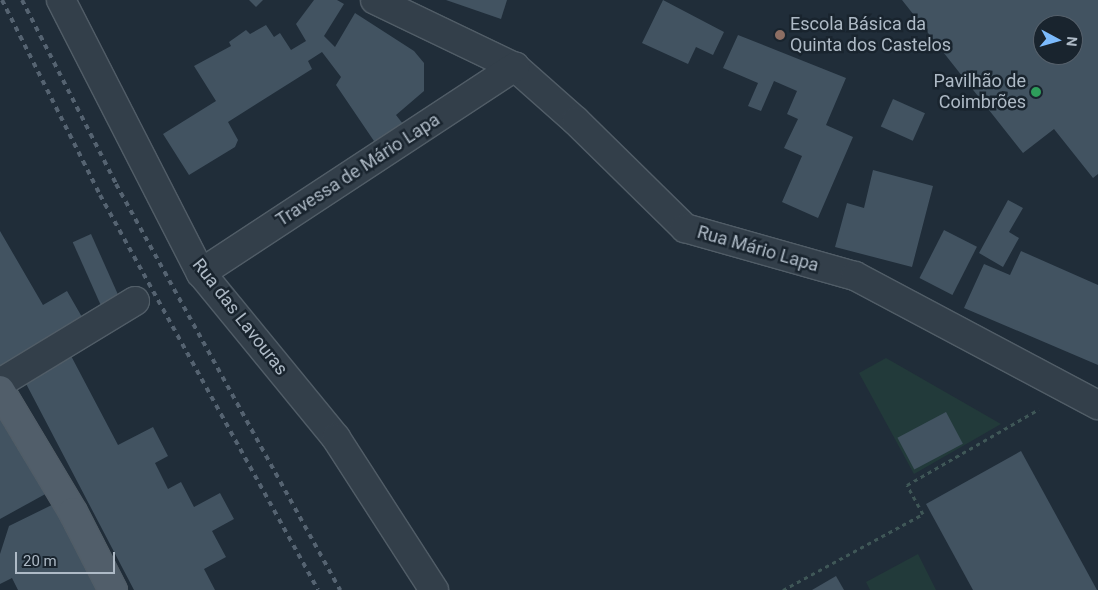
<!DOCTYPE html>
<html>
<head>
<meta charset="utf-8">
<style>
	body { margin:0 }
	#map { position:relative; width:1098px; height:590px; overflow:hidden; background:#202d39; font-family:Roboto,sans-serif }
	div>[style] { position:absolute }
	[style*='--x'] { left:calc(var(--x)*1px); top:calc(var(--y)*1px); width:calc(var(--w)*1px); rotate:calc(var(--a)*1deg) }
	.green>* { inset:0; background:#223a3a }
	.building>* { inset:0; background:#425361; transform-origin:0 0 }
	.path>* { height:3px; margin-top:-1.5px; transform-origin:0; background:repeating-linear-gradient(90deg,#3f5757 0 4px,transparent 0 8px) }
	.roads { filter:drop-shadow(1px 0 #515d67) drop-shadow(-1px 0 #515d67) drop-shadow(0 1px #515d67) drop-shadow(0 -1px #515d67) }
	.minor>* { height:28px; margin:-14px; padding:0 14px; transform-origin:14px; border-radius:14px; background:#333f4a }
	.major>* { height:28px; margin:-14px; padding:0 14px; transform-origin:14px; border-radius:14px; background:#515e6a }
	.rail>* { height:4px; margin-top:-2px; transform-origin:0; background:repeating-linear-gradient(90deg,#556371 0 5px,transparent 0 10px) }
	.dots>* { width:14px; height:14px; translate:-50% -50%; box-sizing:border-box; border:2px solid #19242e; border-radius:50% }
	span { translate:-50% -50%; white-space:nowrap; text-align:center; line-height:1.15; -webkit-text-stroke:5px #19242e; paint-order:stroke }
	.poi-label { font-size:18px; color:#aebac6 }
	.left { translate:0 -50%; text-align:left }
	.right { translate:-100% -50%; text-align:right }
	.street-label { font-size:18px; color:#aebac6 }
	.north { position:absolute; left:1033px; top:15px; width:50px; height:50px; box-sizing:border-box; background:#19242e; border:1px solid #55606b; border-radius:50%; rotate:96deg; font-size:14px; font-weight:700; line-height:20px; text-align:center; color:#aebac6 }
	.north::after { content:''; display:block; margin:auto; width:18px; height:22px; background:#7cbbfd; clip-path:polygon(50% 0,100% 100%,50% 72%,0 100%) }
	.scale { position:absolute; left:15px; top:552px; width:100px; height:22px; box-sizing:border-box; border:2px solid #aebac6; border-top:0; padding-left:6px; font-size:15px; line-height:18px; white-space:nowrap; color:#aebac6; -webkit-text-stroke:4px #19242e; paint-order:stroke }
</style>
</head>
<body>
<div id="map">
	<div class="green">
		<i style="clip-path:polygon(886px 358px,1001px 424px,914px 474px,859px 373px)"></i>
		<i style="clip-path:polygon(918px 554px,936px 590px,870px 590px,866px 582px)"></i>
	</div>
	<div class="building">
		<i style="clip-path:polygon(249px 0,263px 0,256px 7px)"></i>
		<i style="clip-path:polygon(314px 0,337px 0,344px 4px,324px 36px,335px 47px,355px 13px,414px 51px,424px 63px,424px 91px,396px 115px,403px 124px,376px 144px,336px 85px,341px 77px,322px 52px,308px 61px,312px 69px,228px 122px,238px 140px,235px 147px,189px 175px,163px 134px,216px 101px,194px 66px,231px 46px,229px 42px,246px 30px,250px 34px,266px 25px,274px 37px,280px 33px,291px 50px,306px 41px,296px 24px)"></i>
		<i style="clip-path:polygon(446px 0,507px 0,501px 19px)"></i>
		<i style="clip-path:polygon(663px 0,724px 32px,713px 55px,696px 47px,688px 64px,642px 43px)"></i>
		<i style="clip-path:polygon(evenodd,902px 0,1098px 0,1098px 174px,1093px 178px,1054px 129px,1023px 153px,902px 0,1043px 25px,1073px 25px,1073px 55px,1043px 55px,1043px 25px)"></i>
		<i style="clip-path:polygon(738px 35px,846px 78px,826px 125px,853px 137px,818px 218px,782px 202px,802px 156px,784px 148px,798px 119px,787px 114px,797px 91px,774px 81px,761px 111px,748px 106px,758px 83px,723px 68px)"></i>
		<i style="left:893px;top:99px;width:35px;height:30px;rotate:24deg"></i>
		<i style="clip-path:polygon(873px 170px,933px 186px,912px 267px,835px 247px,847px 203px,864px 208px)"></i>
		<i style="clip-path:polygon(1008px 200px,1023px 208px,1009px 232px,1019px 238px,1003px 267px,979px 253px)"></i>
		<i style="left:944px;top:230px;width:37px;height:54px;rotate:27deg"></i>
		<i style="clip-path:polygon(0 231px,43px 305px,67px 291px,86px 324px,0 375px)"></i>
		<i style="left:91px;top:234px;width:72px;height:20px;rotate:66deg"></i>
		<i style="clip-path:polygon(1021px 251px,1098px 285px,1098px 365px,964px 308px,984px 264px,1010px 275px)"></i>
		<i style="clip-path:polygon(69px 352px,118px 445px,153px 427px,168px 456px,155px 463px,168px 489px,181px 482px,194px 507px,220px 493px,234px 519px,212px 531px,226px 557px,204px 569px,215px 590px,134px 590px,22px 376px)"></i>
		<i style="clip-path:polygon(0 404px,49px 492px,0 519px)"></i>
		<i style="left:946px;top:412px;width:36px;height:55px;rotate:62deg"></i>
		<i style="clip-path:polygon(1021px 451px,1097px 590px,973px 590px,926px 504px)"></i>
		<i style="clip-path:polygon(62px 500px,107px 590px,18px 590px,12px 578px,0 584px,0 554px,9px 526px)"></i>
		<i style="clip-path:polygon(836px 576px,844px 590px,812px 590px)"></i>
	</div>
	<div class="path">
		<i style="--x:783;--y:590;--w:159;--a:-28.5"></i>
		<i style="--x:923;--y:514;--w:33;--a:-119"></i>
		<i style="--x:907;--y:485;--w:152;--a:-29.9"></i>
	</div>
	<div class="roads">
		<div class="minor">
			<i style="--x:61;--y:0;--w:307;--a:62.9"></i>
			<i style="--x:201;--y:273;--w:213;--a:50.7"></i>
			<i style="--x:336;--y:438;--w:181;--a:57.2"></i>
			<i style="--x:375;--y:0;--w:155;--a:25.6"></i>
			<i style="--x:515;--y:67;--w:81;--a:41.5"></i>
			<i style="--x:576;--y:121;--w:153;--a:44.5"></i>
			<i style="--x:685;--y:228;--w:177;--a:15.8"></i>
			<i style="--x:855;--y:276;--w:275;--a:28"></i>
			<i style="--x:201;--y:273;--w:376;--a:-33.3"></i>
			<i style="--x:0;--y:383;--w:158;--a:-31.3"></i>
		</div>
		<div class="major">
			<i style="--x:0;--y:390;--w:142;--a:59.1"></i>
			<i style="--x:73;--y:512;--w:88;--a:62.9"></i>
		</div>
	</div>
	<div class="rail">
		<i style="--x:2;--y:0;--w:218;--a:63.3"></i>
		<i style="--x:100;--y:195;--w:451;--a:61.1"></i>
		<i style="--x:22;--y:0;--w:207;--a:62.9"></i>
		<i style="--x:116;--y:184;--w:464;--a:61.1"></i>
	</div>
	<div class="dots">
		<i style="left:780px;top:35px;background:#8d6e63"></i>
		<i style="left:1036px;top:92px;background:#2e9e5b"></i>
	</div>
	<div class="poi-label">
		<span class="left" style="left:790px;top:35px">Escola Básica da<br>Quinta dos Castelos</span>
		<span class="right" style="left:1026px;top:92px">Pavilhão de<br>Coimbrões</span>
	</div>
	<div class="street-label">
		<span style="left:358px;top:170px;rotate:-33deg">Travessa de Mário Lapa</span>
		<span style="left:758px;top:249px;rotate:16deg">Rua Mário Lapa</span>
		<span style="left:240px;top:317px;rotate:52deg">Rua das Lavouras</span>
	</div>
	<div class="north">N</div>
	<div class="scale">20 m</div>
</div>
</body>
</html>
